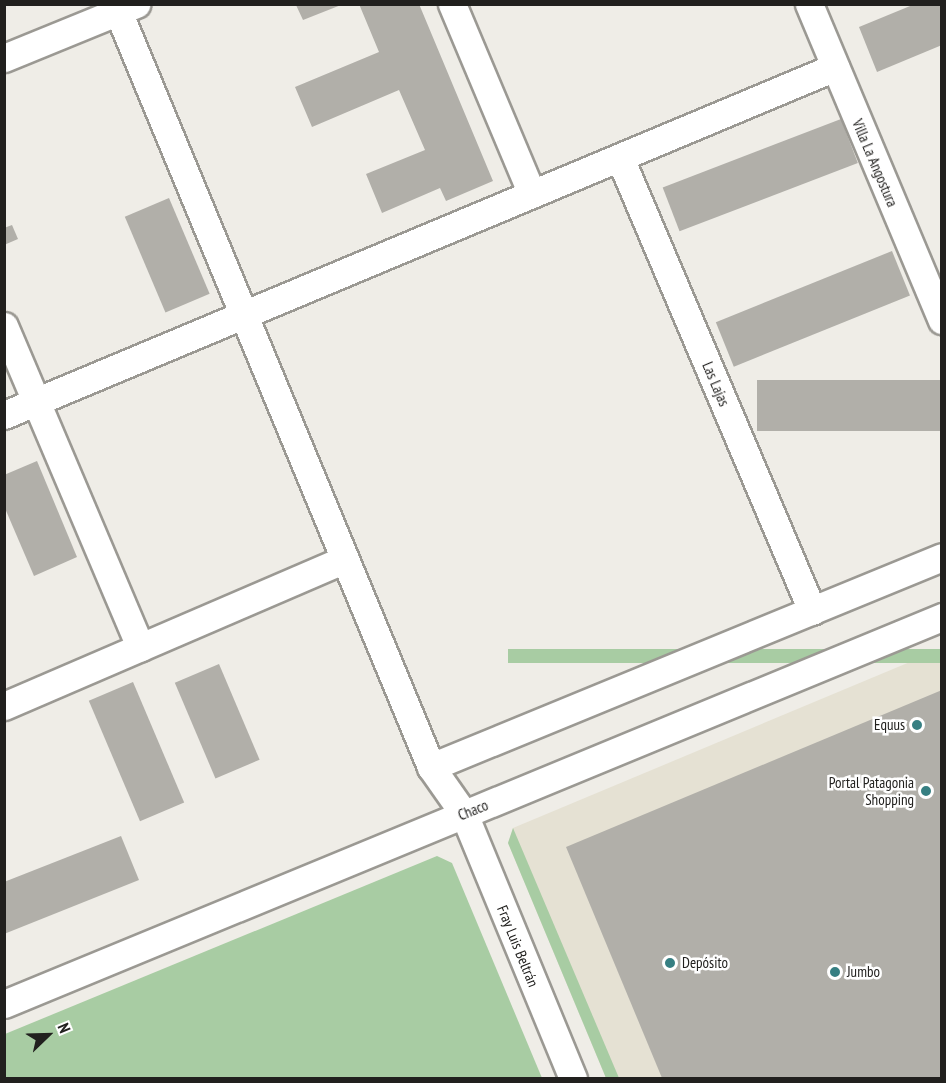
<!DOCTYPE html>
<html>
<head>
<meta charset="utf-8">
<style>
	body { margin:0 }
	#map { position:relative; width:946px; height:1083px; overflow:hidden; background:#efede7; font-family:"PT Sans Narrow",sans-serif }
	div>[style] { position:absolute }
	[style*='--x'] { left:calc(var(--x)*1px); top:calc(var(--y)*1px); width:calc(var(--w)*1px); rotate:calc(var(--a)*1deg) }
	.built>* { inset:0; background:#e5e1d3 }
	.green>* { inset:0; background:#a8cca3; transform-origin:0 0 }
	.building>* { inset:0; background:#b1afa9; transform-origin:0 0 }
	.roads { filter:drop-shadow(2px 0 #9b9993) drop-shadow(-2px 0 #9b9993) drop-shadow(0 2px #9b9993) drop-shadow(0 -2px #9b9993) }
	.minor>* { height:27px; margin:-13.5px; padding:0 13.5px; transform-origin:13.5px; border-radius:13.5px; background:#fff }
	.dots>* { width:16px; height:16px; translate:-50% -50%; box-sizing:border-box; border:3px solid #fff; border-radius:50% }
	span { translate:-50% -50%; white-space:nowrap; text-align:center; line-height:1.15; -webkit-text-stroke:5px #fff; paint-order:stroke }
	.street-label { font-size:15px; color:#21201e }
	.poi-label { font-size:15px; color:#21201e }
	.right { translate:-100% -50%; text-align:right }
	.left { translate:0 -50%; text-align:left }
	.frame { position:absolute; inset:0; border:6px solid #21201e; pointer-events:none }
	.north { position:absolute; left:18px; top:1005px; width:60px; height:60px; -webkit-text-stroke:4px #fff; paint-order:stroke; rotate:67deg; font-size:16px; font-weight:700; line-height:24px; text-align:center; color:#21201e }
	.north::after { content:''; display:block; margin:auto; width:21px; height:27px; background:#21201e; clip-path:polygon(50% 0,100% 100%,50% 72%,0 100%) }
</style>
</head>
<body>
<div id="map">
	<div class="built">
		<i style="clip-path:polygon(941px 649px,941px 1078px,606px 1078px,508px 843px,513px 828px)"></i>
	</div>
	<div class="green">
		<i style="left:941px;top:649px;width:14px;height:433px;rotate:90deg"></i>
		<i style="clip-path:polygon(513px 828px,619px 1078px,606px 1078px,508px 843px)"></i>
		<i style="clip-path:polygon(437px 856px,452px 863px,542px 1078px,5px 1078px,5px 1034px)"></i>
	</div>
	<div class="building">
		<i style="clip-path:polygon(359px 4px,419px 4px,493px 181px,446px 201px,440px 188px,382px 213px,366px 174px,425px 150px,399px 90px,312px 127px,295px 87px,379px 52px)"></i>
		<i style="clip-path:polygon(915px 4px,942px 4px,942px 45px,877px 72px,859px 27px)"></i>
		<i style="clip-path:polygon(296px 5px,341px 5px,303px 20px)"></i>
		<i style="left:841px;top:119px;width:47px;height:191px;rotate:69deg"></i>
		<i style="left:169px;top:198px;width:104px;height:48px;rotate:67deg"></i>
		<i style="clip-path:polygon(12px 225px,18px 239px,4px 245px,4px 228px)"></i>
		<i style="left:892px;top:251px;width:48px;height:190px;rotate:68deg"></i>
		<i style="left:942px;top:380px;width:51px;height:185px;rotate:90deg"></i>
		<i style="clip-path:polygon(37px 461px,77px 557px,34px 576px,4px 506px,4px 475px)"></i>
		<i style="left:219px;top:664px;width:104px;height:48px;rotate:67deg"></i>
		<i style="left:133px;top:682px;width:131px;height:48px;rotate:67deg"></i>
		<i style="clip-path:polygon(942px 690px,942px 1078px,662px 1078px,566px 847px)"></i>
		<i style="clip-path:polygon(121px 836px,139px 880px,4px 934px,4px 882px)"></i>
	</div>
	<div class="roads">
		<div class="minor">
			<i style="--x:115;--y:4;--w:826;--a:67.5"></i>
			<i style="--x:431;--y:767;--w:57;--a:54.9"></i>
			<i style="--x:464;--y:814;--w:286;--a:67.6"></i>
			<i style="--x:452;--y:4;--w:206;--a:67.2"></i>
			<i style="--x:809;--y:4;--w:343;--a:67.2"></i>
			<i style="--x:4;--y:58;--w:143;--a:-22.2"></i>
			<i style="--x:620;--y:158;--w:492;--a:67"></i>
			<i style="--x:4;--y:326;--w:349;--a:67"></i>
			<i style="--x:4;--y:415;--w:901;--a:-22.72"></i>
			<i style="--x:4;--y:706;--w:371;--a:-23.3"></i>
			<i style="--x:431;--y:767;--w:552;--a:-22.34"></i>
			<i style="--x:4;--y:1004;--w:1015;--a:-22.42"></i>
		</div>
	</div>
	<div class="dots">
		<i style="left:917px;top:725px;background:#367f82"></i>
		<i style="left:926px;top:791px;background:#367f82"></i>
		<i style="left:670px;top:963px;background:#367f82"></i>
		<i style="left:835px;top:972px;background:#367f82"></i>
	</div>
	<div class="street-label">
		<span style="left:875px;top:163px;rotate:67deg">Villa La Angostura</span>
		<span style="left:716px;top:384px;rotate:67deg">Las Lajas</span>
		<span style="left:473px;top:810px;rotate:-22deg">Chaco</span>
		<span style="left:518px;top:946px;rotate:68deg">Fray Luis Beltrán</span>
	</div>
	<div class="poi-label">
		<span class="right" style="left:905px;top:725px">Equus</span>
		<span class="right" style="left:914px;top:791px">Portal Patagonia<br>Shopping</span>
		<span class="left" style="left:682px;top:963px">Depósito</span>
		<span class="left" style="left:847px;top:972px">Jumbo</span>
	</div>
	<div class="frame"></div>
	<div class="north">N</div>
</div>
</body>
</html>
